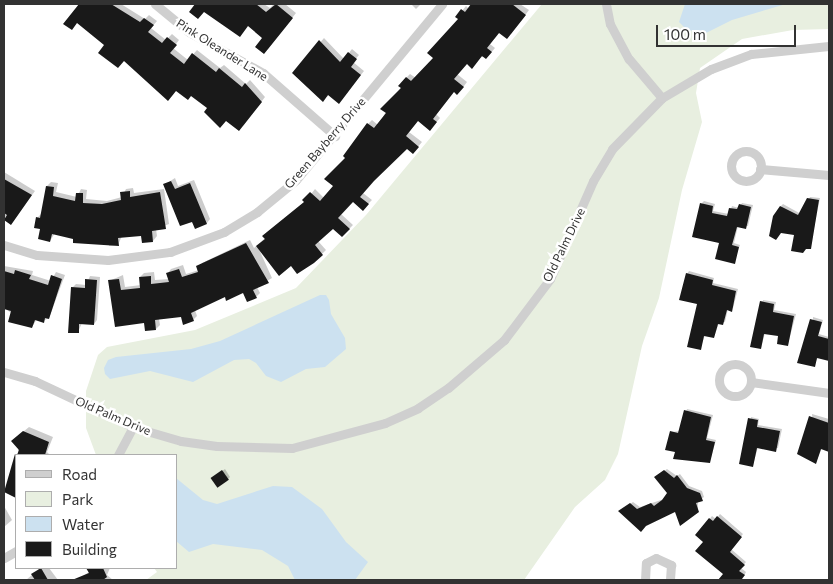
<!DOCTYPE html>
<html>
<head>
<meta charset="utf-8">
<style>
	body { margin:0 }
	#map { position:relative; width:833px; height:584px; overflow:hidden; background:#fff; font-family:Commissioner,sans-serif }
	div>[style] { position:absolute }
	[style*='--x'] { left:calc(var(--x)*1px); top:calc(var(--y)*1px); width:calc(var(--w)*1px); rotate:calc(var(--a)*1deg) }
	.green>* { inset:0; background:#e8efe0 }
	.water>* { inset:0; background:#cce1f0 }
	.shadow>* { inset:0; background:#0003 }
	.building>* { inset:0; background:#191919; transform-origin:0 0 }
	.street>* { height:9px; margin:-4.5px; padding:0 4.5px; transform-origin:4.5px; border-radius:4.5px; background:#cfcfcf }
	.street>.ring { margin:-4.5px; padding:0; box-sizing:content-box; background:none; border:9px solid #cfcfcf; border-radius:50% }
	span { translate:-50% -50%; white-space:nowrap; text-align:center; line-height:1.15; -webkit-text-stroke:5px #fff; paint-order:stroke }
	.street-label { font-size:12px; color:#323232 }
	.frame { position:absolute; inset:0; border:5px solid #323232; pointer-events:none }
	.legend { position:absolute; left:15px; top:454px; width:162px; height:115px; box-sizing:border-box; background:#fff; border:1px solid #adadad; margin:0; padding:6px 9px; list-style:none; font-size:15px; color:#323232 }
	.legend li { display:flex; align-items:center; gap:10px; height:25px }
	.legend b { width:25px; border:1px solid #adadad }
	.scale { position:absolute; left:656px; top:25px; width:140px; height:22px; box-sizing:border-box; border:2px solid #323232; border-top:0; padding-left:6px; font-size:15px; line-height:18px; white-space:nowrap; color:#323232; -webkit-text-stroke:4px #fff; paint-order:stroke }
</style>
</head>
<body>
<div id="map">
	<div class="green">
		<i style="clip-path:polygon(542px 4px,829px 4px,829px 29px,793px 30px,742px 39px,700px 68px,696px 93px,702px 122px,682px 190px,659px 298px,642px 346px,618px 454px,605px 480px,575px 507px,524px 580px,146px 580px,157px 572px,154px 568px,176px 568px,176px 455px,96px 455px,86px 428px,86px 391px,98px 355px,107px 347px,195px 330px,296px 288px,366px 215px)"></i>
	</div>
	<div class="water">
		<i style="clip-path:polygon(685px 4px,786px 4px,732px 20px,706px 33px,687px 30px,679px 22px)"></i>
		<i style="clip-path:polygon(320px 295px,326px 295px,329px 300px,331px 314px,345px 338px,346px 349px,325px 367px,306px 369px,281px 382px,266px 376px,256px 363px,249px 359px,234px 360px,193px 382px,150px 371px,110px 379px,105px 374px,104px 368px,108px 360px,116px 357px,191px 349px,220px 341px)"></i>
		<i style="clip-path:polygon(176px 478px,203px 500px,217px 504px,273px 486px,292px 487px,322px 509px,346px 542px,368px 562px,355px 580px,295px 580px,288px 566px,262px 550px,213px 544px,189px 552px,176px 541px)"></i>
	</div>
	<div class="shadow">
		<i style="clip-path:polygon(81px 4px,121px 4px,145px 19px,149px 15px,157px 21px,151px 28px,166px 40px,172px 34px,179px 40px,173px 48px,188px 60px,197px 50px,220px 68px,224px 65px,246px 84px,250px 80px,265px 97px,243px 126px,106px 45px,78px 22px,65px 24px)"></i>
		<i style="clip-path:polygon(191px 4px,264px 4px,270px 8px,274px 4px,285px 4px,296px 13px,268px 49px,264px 38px,248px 25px)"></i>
		<i style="clip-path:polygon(411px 4px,421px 4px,416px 9px)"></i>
		<i style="clip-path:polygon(475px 4px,520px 4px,529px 10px,511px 34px,500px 32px,490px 44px,495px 48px,490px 54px,467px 63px,457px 74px,467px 82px,461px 90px,454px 91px,436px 114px,440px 118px,434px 125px,418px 120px,409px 132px,422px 142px,417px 148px,407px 147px,377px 176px,363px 193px,372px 200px,367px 205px,353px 201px,341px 214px,353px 225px,342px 236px,333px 227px,318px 241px,326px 250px,322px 254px,297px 272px,292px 265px,258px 247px,272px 278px,257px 287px,260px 293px,256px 297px,243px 292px,226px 296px,195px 310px,197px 316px,193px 320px,182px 316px,159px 319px,160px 325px,156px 329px,145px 322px,109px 281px,123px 275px,125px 287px,141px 285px,140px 277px,144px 273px,154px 272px,155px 280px,169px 279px,168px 273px,171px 269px,183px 265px,186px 274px,199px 270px,202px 263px,250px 240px,254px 248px,305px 202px,315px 189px,324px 198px,335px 186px,347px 158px,368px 124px,372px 120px,378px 125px,407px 77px,410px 74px,416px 78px,435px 58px,459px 18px,457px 17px,466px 6px,469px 9px)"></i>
		<i style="clip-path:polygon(324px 38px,344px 59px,352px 49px,359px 55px,353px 62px,364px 71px,343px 98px,329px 94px,327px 97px,294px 73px)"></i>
		<i style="clip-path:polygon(4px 172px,35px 191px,11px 224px,4px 219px)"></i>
		<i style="clip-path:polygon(175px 178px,178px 186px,194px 180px,210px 219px,207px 223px,196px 227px,164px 185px)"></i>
		<i style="clip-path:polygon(51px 182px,58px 183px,56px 192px,77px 197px,81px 189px,87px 190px,86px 199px,107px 201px,122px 197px,126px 189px,133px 188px,134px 193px,164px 189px,169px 224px,156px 229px,157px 236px,153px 241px,142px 235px,122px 236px,118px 245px,109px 246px,109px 243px,55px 233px,50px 241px,37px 218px,42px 213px,47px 186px)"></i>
		<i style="clip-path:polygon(810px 197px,820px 198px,810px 248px,795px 234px,781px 206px,783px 204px,801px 214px)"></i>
		<i style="clip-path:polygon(704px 201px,715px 204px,713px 211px,729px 214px,732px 206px,739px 208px,742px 203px,753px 205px,748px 226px,738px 226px,734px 243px,740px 245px,734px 262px,720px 242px,702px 203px)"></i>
		<i style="clip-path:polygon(4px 266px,33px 271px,32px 275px,51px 281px,56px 272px,65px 275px,49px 318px,43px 321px,37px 319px,32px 327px,4px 308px)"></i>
		<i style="clip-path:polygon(689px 271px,714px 278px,713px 283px,738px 289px,733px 308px,728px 309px,725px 322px,719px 323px,714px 337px,705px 335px,700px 349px,699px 303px,687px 274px)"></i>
		<i style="clip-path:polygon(90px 276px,100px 277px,97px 320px,94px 324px,82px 323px,78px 332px,72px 288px,76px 284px,86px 285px)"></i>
		<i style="clip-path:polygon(763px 300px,776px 302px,774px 310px,796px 314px,788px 344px,779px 335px,765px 333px,761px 348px)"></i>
		<i style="clip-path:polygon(813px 317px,823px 320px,819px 334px,829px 337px,829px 360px,818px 357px,814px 366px)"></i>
		<i style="clip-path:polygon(687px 409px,713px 415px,707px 438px,716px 440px,710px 461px,676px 451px,671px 432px,680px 431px)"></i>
		<i style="clip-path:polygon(812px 414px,829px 419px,829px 450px,822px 448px,816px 462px)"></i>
		<i style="clip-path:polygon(751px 417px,759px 419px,758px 425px,782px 429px,778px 448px,758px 447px,753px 465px)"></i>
		<i style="clip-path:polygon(29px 427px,53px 437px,47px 452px,50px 455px,18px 455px,18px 436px)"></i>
		<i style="clip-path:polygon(225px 469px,230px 477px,228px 479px,215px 476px)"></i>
		<i style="clip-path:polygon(667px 469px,677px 476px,680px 474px,689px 486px,702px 491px,704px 497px,698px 501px,698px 511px,676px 510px,647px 524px,622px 509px,633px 502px,640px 507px,664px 499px,669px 493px,658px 475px)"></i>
		<i style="clip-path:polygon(4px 506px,12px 520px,4px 527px)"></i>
		<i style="clip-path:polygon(720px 514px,743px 534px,731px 549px,746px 562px,741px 568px,746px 572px,742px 580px,720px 579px,725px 574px,705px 542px,697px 535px,712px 516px,716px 519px)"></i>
		<i style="clip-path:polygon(40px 568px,49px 568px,58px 580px,26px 580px)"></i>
		<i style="clip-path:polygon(88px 568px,110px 568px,107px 575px,113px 580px,77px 580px,89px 572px)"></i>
	</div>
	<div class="building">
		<i style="clip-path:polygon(79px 4px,111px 4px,140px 22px,144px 18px,154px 25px,148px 32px,162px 43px,167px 37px,177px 45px,170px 53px,184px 64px,192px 53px,216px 72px,219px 68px,242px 87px,245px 83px,262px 102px,239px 131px,226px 121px,220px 128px,204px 112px,207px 108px,191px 96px,188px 100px,176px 91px,168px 101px,124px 61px,118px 68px,98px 53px,104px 45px,77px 23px,72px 30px,63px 24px)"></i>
		<i style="clip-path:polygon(195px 4px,256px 4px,266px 12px,276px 4px,293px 18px,264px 54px,255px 47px,262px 38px,248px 26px,240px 37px,204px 12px,198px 19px,189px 12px)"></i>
		<i style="clip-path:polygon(471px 4px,512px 4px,526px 15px,507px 39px,499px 33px,487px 48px,492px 52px,486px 59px,482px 56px,472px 69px,467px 64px,454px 79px,464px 87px,457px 95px,454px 92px,433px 119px,437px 122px,430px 131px,418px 121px,406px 136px,419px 147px,413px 154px,407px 149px,374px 181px,360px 197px,369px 204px,363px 211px,353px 202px,338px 218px,350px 229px,342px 237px,333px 229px,315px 245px,323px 255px,314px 263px,297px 274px,291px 266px,279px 276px,256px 246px,265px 239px,262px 236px,304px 202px,302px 200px,310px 192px,320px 201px,333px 186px,324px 179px,345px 158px,343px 156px,367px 123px,374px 128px,386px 113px,380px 109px,401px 88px,398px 86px,406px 77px,411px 81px,433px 58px,427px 53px,458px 19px,455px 17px,461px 9px,465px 12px)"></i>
		<i style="clip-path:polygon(319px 40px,340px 62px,348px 52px,357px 59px,351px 67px,361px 75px,339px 104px,328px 95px,323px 102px,292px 73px)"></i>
		<i style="clip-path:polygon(4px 179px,32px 195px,11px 225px,4px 220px,7px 215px,4px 213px)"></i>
		<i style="clip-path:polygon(171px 181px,175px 189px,190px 183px,207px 224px,195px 229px,192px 222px,180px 226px,163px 184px)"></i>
		<i style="clip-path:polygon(46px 186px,54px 187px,53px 196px,75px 201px,76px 193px,83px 193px,83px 203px,102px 204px,121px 200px,120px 192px,130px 191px,130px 197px,160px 192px,166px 229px,152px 231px,153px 242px,142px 243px,141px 236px,118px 238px,119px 246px,73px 243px,73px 239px,52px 234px,50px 242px,38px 239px,40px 229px,34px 228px,36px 217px,40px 218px)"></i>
		<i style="clip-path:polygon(807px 198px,819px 200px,811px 249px,806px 249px,803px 253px,791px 251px,794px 235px,781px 233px,776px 240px,769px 236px,773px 216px,780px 206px,798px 215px)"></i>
		<i style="clip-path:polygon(700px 203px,713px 206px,712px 213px,727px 216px,729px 208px,737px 209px,739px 204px,751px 207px,746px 229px,737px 227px,732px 245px,739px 247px,735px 264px,715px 259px,719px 243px,692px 237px)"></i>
		<i style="clip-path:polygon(246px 243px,269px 283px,253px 290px,257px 298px,247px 302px,243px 293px,226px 301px,225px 297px,191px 313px,194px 321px,183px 325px,181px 317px,155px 320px,156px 330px,145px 331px,144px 323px,115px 327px,108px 280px,119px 279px,121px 290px,140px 288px,139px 277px,151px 276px,151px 284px,169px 282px,166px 273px,179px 269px,182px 277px,198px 272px,196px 266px)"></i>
		<i style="clip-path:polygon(15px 270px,31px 275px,29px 279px,48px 285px,51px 275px,62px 279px,49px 319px,45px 318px,44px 323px,35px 320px,32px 328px,8px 322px,11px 311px,4px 309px,4px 271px,14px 274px)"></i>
		<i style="clip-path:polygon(686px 273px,713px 280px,712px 285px,736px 291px,732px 312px,727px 310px,723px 325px,718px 324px,714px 338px,704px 336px,701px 350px,687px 347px,697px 304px,679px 300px)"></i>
		<i style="clip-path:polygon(85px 279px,97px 280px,94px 325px,79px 324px,79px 333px,68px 333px,71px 287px,85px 288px)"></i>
		<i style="clip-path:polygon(760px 301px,774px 304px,773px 312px,794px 316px,788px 346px,777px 344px,778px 336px,764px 334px,761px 349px,750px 347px)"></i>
		<i style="clip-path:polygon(810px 319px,822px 322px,818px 336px,829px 339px,829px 361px,817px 358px,815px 367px,797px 363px)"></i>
		<i style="clip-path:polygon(684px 410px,711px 417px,706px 440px,715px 442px,710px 463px,673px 459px,675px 452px,665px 450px,670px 431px,678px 433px)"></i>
		<i style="clip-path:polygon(809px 416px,829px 423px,829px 452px,821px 449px,816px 464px,797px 454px)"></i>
		<i style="clip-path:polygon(748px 418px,758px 420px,757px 427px,780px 431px,776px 452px,757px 448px,753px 467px,739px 464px)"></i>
		<i style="clip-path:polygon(23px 431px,49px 442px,45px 455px,17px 455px,19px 450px,11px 441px)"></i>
		<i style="clip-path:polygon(15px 454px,16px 454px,16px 498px,4px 492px)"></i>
		<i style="left:222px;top:470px;width:12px;height:14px;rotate:55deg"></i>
		<i style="clip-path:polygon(664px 470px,674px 478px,677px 475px,687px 488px,700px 493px,703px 501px,696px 503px,699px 512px,680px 526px,675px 512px,646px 526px,641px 532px,618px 511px,630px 503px,637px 509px,651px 503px,654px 506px,662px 500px,667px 493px,654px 477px)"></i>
		<i style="clip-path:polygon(717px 516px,742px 537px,730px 552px,745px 565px,739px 571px,745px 575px,741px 580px,718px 580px,723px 574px,695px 551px,703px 542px,695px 535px,709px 518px,713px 521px)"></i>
		<i style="clip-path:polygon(41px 568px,48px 580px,35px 580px,31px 574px)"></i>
		<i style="clip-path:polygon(86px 568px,103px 568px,107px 577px,103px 580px,72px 580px,89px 573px)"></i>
	</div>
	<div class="street">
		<i style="--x:155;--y:4;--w:44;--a:39.5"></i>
		<i style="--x:189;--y:32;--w:85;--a:29"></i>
		<i style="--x:263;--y:73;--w:96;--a:41.2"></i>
		<i style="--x:606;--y:4;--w:20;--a:79"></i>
		<i style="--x:610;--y:24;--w:40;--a:62"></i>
		<i style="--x:629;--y:59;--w:51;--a:49.8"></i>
		<i class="ring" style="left:731px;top:151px;width:21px;height:21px"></i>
		<i style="--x:760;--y:169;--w:69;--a:5"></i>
		<i style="--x:4;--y:245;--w:34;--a:17"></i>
		<i style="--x:37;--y:255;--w:71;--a:4"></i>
		<i style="--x:108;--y:260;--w:63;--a:-7.4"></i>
		<i style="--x:170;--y:252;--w:58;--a:-20.3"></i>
		<i style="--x:224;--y:232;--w:39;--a:-31"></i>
		<i style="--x:257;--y:212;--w:50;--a:-39.4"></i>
		<i style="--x:296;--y:180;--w:229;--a:-50.3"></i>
		<i class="ring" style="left:719px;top:364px;width:23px;height:23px"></i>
		<i style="--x:4;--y:372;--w:32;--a:16"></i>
		<i style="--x:35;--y:381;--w:108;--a:25.1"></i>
		<i style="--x:133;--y:427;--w:50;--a:16.3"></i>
		<i style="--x:181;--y:441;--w:36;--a:8"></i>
		<i style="--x:217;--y:446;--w:75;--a:1.5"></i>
		<i style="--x:292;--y:448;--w:96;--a:-15"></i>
		<i style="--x:385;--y:423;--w:36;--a:-24"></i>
		<i style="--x:418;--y:408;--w:36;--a:-34"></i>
		<i style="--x:448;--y:388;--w:74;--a:-40.6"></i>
		<i style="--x:504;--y:340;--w:76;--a:-53"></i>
		<i style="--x:550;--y:279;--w:107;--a:-66.3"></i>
		<i style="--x:593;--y:181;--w:37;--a:-59"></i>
		<i style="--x:612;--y:149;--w:71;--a:-45.6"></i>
		<i style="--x:662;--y:98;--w:57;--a:-30.6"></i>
		<i style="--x:711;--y:69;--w:43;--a:-20.6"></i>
		<i style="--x:751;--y:54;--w:78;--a:-5.9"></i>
		<i style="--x:751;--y:382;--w:79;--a:8"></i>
		<i style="--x:118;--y:455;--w:32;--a:-62"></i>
		<i style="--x:4;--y:558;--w:14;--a:-30"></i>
		<i style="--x:645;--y:580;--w:17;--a:-87"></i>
		<i style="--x:646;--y:563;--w:11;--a:-27"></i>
		<i style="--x:656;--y:558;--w:17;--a:25"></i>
		<i style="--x:671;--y:565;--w:15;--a:94"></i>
	</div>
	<div class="street-label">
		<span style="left:222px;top:50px;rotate:32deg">Pink Oleander Lane</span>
		<span style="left:325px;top:143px;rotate:-49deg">Green Bayberry Drive</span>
		<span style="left:564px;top:245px;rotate:-64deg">Old Palm Drive</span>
		<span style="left:113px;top:416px;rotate:23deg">Old Palm Drive</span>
	</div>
	<div class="frame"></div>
	<ul class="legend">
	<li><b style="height:6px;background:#cfcfcf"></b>Road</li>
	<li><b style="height:14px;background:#e8efe0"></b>Park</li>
	<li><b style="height:14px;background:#cce1f0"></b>Water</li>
	<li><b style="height:14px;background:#191919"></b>Building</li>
	</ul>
	<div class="scale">100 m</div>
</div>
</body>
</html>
